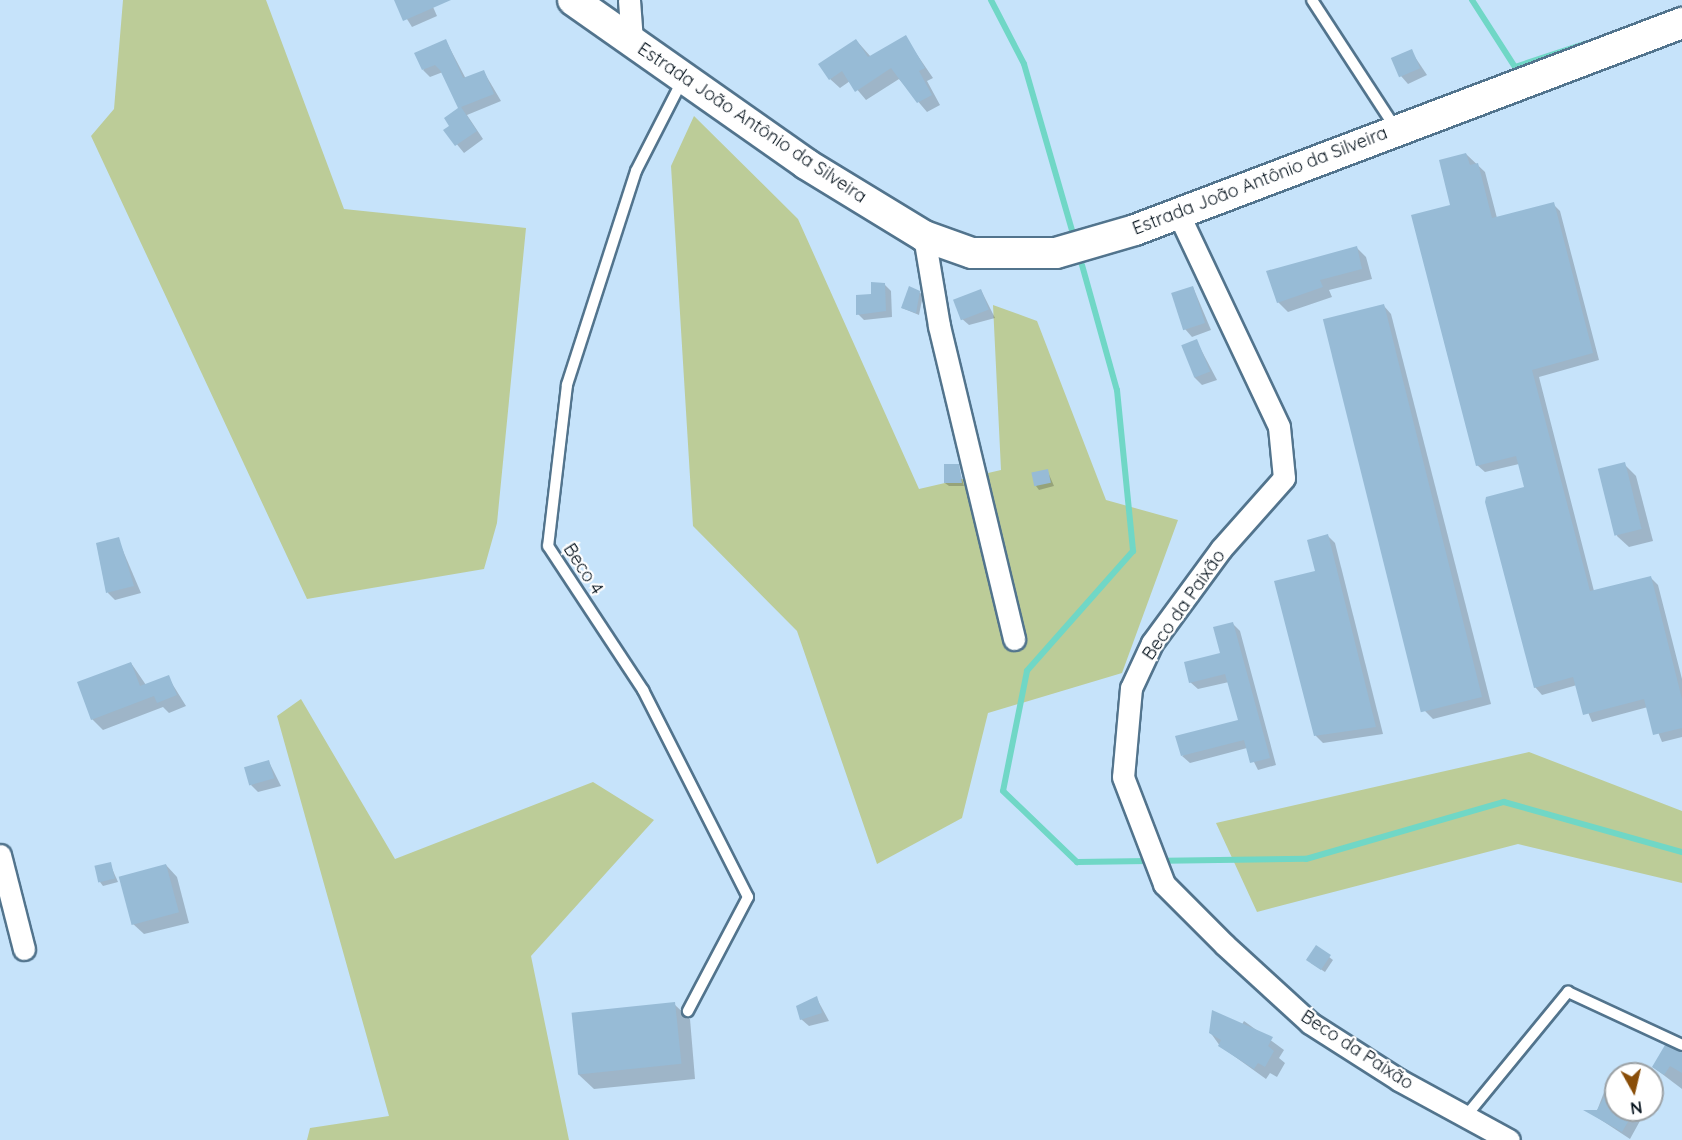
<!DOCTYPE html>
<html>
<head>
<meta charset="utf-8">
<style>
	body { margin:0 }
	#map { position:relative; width:1682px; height:1140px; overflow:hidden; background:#c6e3fa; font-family:Quicksand,sans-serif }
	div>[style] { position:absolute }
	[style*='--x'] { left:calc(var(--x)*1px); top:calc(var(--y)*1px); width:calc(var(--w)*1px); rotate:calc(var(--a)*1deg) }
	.green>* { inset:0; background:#bccc98 }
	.shadow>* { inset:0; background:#0003 }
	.stream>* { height:6px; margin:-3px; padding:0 3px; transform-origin:3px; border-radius:3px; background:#70d7c6 }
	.building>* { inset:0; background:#97bbd6; transform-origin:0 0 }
	.roads { filter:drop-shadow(2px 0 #52748d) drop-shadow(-2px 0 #52748d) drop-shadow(0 2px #52748d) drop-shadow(0 -2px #52748d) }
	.lane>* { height:10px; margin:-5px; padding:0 5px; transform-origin:5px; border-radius:5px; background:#fff }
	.street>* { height:21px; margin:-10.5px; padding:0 10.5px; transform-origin:10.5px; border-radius:10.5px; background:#fff }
	.secondary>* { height:30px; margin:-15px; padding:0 15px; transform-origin:15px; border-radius:15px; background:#fff }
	span { translate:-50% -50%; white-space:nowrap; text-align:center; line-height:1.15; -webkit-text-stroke:4.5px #fff; paint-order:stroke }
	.street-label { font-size:18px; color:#06131d }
	.north { position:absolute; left:1604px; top:1062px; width:60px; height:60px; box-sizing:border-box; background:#fff; border:2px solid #9ba1a5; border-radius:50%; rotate:172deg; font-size:16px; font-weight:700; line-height:24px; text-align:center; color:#06131d }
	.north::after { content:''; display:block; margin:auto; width:21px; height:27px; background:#894e09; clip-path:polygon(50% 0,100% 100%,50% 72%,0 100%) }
</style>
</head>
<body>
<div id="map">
	<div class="green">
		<i style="clip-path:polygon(123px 0,266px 0,344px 209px,526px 228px,497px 523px,484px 569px,307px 599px,91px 136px,114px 109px)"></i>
		<i style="clip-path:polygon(694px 116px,798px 219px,919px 489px,1001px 470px,993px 305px,1037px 321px,1106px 500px,1178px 520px,1122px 673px,988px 713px,962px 818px,877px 864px,797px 631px,693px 526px,671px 166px)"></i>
		<i style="clip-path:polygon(301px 699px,395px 859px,593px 782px,654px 820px,531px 956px,569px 1140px,307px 1140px,310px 1128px,389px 1116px,277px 716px)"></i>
		<i style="clip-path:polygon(1529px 752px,1682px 811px,1682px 883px,1518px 844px,1257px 912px,1216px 823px)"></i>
	</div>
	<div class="shadow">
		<i style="clip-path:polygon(395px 0,430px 0,437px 16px,412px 27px)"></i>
		<i style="clip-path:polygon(905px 37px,933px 78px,927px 81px,940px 105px,927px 112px,899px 79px,866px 100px,850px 81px,840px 88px,830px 79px,856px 40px,871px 57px)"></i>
		<i style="clip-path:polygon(446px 41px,466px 79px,484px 72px,501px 101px,467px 115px,483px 139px,464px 153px,446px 131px,460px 109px,443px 72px,430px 77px,423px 70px)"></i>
		<i style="clip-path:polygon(1411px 51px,1427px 75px,1408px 84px,1401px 76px)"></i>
		<i style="clip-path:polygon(1466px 154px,1485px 172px,1497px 218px,1553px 204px,1560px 211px,1599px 360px,1539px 377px,1594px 591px,1650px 577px,1658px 585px,1682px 679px,1682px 737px,1662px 742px,1648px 707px,1592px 722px,1577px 685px,1542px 695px,1535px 687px,1526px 489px,1519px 464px,1485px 472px,1477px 465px,1452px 206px)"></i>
		<i style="clip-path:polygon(1356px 247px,1366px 257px,1372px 279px,1329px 290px,1332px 297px,1288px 312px,1278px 302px)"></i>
		<i style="clip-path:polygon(884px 284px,891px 291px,892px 317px,864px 320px,858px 314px)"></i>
		<i style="clip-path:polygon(1193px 287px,1211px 330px,1192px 337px,1185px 329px)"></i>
		<i style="clip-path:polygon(981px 290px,995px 318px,969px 325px,961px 318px)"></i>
		<i style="clip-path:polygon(919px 292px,923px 295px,919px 315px,902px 308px)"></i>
		<i style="clip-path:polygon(1384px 306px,1391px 314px,1491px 704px,1433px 719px,1425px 711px)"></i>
		<i style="clip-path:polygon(1196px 340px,1217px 380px,1202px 385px,1195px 378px)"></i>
		<i style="clip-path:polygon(1624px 464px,1636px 476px,1653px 541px,1629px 547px,1617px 536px)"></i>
		<i style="clip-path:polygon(958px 465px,964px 486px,949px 486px,945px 483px)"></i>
		<i style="clip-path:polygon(1047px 470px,1054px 486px,1039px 490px,1036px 486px)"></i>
		<i style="clip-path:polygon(1328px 536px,1335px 543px,1383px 734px,1323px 743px,1316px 736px,1317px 572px)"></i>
		<i style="clip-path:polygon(118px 539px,141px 593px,115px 600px,108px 593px)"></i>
		<i style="clip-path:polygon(1232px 623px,1240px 631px,1276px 765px,1258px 770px,1247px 748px,1190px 763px,1182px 756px,1240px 721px,1229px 682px,1198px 689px,1190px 682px,1221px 654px)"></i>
		<i style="clip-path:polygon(131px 663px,146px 685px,168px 677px,186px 706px,169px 713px,163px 707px,103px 730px,92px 719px)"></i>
		<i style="clip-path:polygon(269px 762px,281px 786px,258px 792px,251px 785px)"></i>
		<i style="clip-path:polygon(110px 864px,118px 882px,103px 886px,100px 882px)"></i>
		<i style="clip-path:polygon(166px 865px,177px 877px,189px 923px,144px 934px,132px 923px)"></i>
		<i style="clip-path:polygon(1316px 947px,1333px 960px,1325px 972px,1311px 963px)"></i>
		<i style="clip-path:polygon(816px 997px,829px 1021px,809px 1026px,801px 1019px)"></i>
		<i style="clip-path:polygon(674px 1004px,690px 1019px,695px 1079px,594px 1089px,578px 1074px)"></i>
		<i style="clip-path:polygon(1213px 1012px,1241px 1026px,1244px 1021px,1284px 1050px,1279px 1058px,1285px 1063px,1277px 1077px,1270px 1073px,1266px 1079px,1220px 1046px,1210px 1032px)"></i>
		<i style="clip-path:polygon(1665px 1047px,1682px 1051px,1682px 1089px,1653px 1067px)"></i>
		<i style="clip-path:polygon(1609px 1079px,1616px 1085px,1616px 1110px,1646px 1110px,1630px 1139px,1595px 1116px)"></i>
	</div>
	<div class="stream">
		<i style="--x:991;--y:0;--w:72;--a:62.7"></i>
		<i style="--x:1024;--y:64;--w:177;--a:73.9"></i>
		<i style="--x:1472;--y:0;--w:80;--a:57.3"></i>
		<i style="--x:1515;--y:67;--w:76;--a:-18.4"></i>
		<i style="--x:1082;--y:265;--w:130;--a:74.4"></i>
		<i style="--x:1117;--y:390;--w:162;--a:84.3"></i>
		<i style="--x:1133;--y:551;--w:160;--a:131.5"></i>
		<i style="--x:1027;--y:671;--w:122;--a:101.3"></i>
		<i style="--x:1003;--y:791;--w:103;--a:43.8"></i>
		<i style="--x:1077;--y:862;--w:229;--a:-0.8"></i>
		<i style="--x:1306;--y:859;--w:206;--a:-16.1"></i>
		<i style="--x:1504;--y:802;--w:185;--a:15.7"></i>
	</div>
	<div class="building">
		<i style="clip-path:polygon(394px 0,451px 0,403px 21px)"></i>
		<i style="clip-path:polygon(906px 35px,925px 68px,919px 71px,932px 95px,917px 103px,891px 68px,855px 92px,842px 71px,829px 80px,818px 64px,856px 39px,868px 57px)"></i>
		<i style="clip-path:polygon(446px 39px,463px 78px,484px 70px,494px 94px,461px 107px,477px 131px,455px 146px,443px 130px,449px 126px,444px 118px,458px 108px,440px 70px,435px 65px,422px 70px,414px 53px)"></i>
		<i style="left:1412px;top:49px;width:21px;height:23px;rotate:67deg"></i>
		<i style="clip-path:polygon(1466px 153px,1470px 165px,1478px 163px,1492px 218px,1554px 202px,1593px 353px,1532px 370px,1590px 591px,1651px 576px,1682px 699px,1682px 728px,1653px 735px,1644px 699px,1583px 715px,1573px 677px,1534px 688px,1485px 502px,1486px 497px,1524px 487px,1516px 456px,1476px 466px,1411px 215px,1450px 205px,1439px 160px)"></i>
		<i style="clip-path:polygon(1357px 246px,1362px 269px,1320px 280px,1323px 287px,1277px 303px,1266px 271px)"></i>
		<i style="clip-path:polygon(871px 282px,885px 283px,886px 311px,856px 315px,856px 295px,871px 294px)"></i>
		<i style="clip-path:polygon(909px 286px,920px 291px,916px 313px,901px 308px)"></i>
		<i style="left:1193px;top:286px;width:39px;height:23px;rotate:72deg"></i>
		<i style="left:981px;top:289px;width:22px;height:30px;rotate:69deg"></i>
		<i style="left:1384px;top:304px;width:405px;height:63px;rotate:76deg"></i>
		<i style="left:1197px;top:339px;width:35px;height:17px;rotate:68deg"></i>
		<i style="left:1625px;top:462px;width:69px;height:28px;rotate:76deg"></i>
		<i style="clip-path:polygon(944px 464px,959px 464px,962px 483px,944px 483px)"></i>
		<i style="left:1048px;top:469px;width:14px;height:17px;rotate:78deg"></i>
		<i style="clip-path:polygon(1328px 534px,1376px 727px,1314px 736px,1274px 581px,1315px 571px,1307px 540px)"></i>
		<i style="clip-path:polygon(119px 537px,134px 586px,106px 593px,96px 543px)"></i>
		<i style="clip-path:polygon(1233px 622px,1270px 758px,1250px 763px,1244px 740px,1181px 756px,1175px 736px,1238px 720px,1225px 674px,1189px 683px,1184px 662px,1220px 653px,1213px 627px)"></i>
		<i style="clip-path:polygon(131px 662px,140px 686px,169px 675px,177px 695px,157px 703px,154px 696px,91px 720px,77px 682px)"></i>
		<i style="left:269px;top:760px;width:19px;height:26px;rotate:74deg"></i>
		<i style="left:111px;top:862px;width:17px;height:17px;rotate:77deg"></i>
		<i style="left:166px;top:864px;width:50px;height:49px;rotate:75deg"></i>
		<i style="left:1316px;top:945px;width:18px;height:18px;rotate:34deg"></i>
		<i style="clip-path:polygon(817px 996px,822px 1013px,800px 1020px,796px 1006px)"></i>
		<i style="left:675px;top:1002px;width:62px;height:104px;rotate:84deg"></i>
		<i style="clip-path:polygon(1212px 1010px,1273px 1037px,1268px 1046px,1274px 1051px,1265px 1067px,1258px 1063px,1254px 1069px,1218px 1046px,1221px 1040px,1209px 1033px)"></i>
		<i style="clip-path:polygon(1665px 1045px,1682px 1052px,1682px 1073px,1670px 1066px,1664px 1075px,1652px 1067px)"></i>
		<i style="clip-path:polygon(1616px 1076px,1616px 1110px,1635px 1110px,1622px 1132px,1583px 1110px,1597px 1110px)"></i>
	</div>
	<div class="roads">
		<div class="lane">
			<i style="--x:1312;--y:0;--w:154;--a:56.9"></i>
			<i style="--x:682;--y:81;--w:101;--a:117.1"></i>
			<i style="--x:636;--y:171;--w:225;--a:107.9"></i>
			<i style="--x:567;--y:385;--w:162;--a:96.7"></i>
			<i style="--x:548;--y:546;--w:173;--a:56.6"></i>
			<i style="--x:643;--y:690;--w:232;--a:63.1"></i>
			<i style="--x:748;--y:897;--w:129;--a:117.8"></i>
			<i style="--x:1466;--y:1116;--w:161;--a:-50.6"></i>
			<i style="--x:1568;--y:992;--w:126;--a:24.9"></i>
		</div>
		<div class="street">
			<i style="--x:629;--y:0;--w:41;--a:85.8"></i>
			<i style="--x:1179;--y:215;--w:234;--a:64.7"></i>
			<i style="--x:1279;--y:427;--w:51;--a:84.4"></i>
			<i style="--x:1284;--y:478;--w:95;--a:131.6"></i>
			<i style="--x:1221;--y:549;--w:117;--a:126.3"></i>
			<i style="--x:1152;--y:643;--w:50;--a:115"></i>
			<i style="--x:1131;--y:688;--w:89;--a:95.1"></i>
			<i style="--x:1123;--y:777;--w:115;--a:69"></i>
			<i style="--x:1164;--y:884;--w:86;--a:45"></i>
			<i style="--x:1225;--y:945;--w:115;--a:42.5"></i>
			<i style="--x:1310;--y:1023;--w:106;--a:32.6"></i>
			<i style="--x:1399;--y:1080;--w:125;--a:28.6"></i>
			<i style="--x:924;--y:236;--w:91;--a:80.5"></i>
			<i style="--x:939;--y:326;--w:322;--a:76.5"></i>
			<i style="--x:0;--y:855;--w:97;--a:75.7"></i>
		</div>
		<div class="secondary">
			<i style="--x:573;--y:0;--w:285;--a:35.1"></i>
			<i style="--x:806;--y:164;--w:138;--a:31.4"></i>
			<i style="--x:924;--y:236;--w:51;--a:19.5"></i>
			<i style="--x:972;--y:253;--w:84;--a:0"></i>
			<i style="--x:1056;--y:253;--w:82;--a:-16.2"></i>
			<i style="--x:1135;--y:230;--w:585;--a:-20.73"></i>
		</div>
	</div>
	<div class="street-label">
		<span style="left:752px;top:123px;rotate:34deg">Estrada João Antônio da Silveira</span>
		<span style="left:1260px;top:181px;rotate:-21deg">Estrada João Antônio da Silveira</span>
		<span style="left:583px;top:569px;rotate:57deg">Beco 4</span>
		<span style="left:1184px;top:605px;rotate:-55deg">Beco da Paixão</span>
		<span style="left:1357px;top:1050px;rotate:33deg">Beco da Paixão</span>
	</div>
	<div class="north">N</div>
</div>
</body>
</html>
